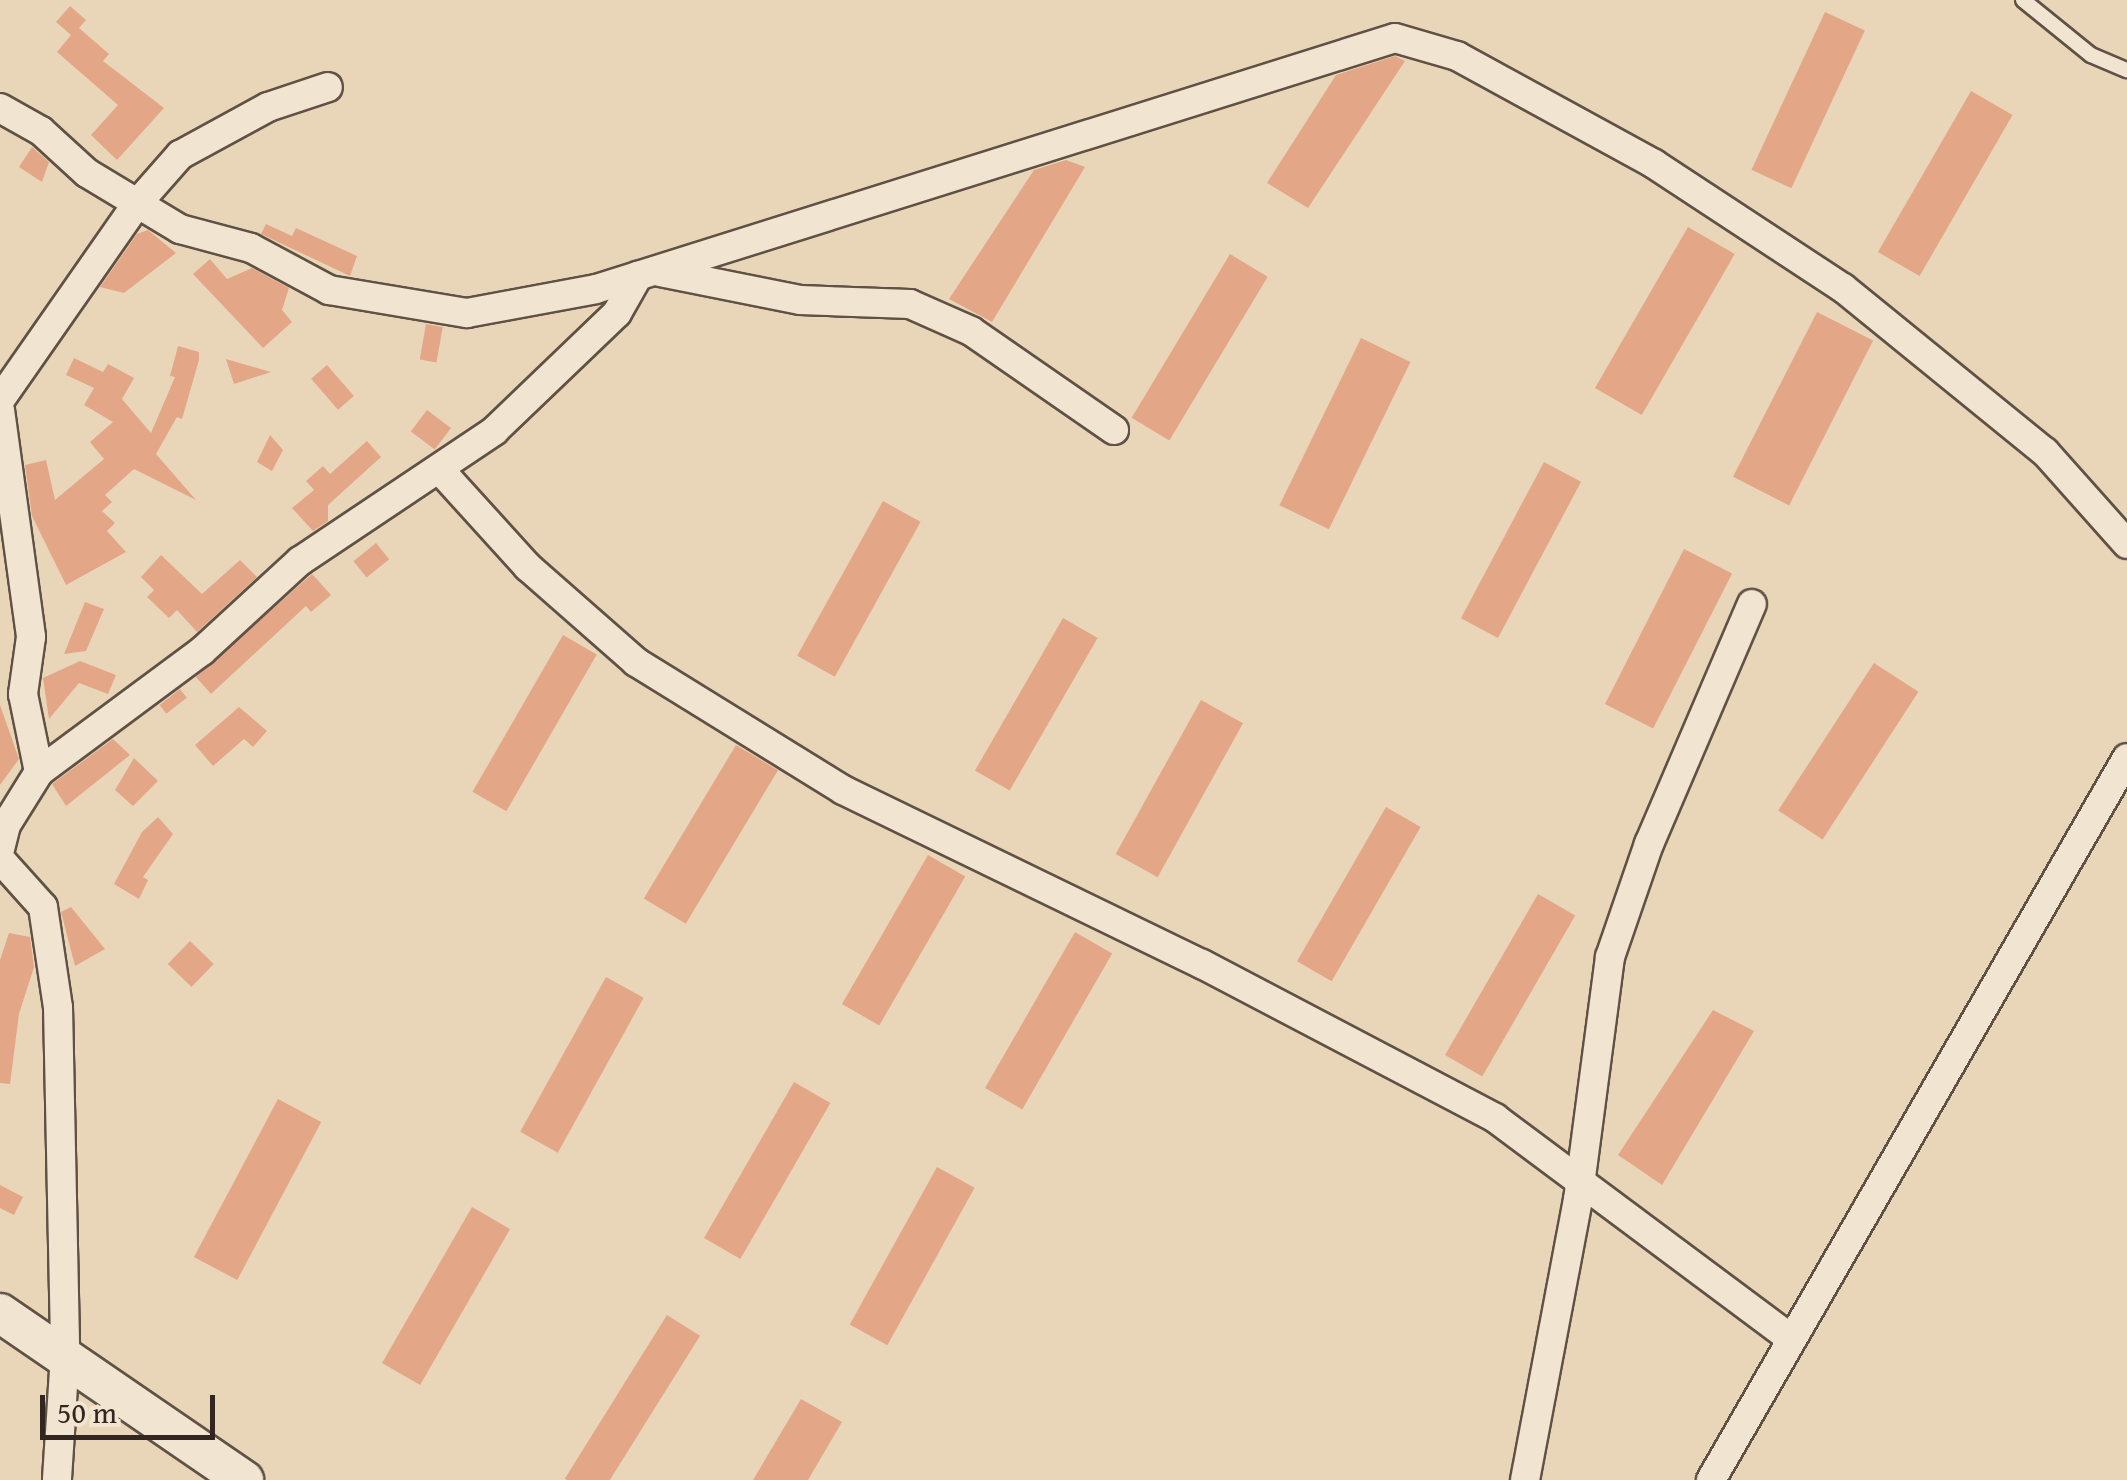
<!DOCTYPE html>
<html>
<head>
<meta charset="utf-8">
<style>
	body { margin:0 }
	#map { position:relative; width:2127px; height:1480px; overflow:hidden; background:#e9d6b8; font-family:"Gentium Book Plus",serif }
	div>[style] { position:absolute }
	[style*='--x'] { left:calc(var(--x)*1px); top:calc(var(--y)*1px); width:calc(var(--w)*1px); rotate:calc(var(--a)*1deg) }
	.building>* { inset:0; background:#e3a788; transform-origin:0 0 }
	.roads { filter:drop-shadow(2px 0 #605145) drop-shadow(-2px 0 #605145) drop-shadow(0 2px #605145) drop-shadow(0 -2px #605145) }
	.lane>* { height:14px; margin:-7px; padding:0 7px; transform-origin:7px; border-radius:7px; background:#f1e4d1 }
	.street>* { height:28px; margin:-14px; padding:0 14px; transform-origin:14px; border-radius:14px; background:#f1e4d1 }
	.secondary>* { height:38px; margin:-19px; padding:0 19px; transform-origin:19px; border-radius:19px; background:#f1e4d1 }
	span { translate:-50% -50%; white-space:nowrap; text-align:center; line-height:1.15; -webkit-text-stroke:10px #f1e4d1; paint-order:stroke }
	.scale { position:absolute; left:40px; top:1395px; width:175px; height:45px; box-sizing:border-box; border:5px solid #33251f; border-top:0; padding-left:12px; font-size:30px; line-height:35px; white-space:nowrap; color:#33251f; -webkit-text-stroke:8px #f1e4d1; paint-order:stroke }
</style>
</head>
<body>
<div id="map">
	<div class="building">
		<i style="clip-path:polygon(70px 6px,86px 20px,79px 28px,109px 54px,103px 61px,164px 108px,117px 160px,91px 135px,118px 105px,57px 52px,71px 35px,56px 22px)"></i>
		<i style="left:1825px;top:12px;width:44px;height:174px;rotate:25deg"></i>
		<i style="clip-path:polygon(1395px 56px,1405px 61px,1308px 208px,1267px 183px,1336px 75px)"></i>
		<i style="left:1971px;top:91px;width:48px;height:186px;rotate:30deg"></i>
		<i style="clip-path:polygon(32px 147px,49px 162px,42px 182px,19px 167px)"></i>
		<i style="clip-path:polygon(1066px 160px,1085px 167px,992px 322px,949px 299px,1034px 170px)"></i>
		<i style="clip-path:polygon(266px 224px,292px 236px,296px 228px,357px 256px,350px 276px,261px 234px)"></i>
		<i style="left:1688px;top:227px;width:54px;height:186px;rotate:30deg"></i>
		<i style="clip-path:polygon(148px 230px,176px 253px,124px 293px,100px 287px,137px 234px)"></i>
		<i style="left:1230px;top:254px;width:44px;height:191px;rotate:31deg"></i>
		<i style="clip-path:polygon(210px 259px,227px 279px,252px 268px,289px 288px,282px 310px,292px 322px,263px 348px,193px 274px)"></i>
		<i style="left:1817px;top:312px;width:63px;height:185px;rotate:27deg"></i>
		<i style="left:426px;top:324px;width:17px;height:36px;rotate:10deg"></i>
		<i style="left:1361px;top:338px;width:55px;height:186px;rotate:26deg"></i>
		<i style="clip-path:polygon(178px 346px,199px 352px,199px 360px,182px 419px,177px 417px,156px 454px,196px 500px,134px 469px,105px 495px,112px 502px,102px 511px,115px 523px,107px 531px,126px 552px,66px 585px,32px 516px,25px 465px,46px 460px,55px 500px,104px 459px,90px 442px,113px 422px,84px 405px,94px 388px,66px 375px,74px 358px,103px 372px,108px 364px,134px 378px,122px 399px,151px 433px,175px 377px,170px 376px)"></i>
		<i style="clip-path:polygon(226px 359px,271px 372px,234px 384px)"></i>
		<i style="left:327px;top:365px;width:41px;height:21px;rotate:49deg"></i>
		<i style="left:427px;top:410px;width:30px;height:27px;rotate:37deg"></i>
		<i style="clip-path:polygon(270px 435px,283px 450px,272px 471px,257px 462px)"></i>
		<i style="clip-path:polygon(367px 441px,381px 457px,328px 505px,328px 521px,313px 531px,292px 508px,314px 490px,306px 481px,323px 466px,330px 474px)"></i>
		<i style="left:1544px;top:462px;width:42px;height:177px;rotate:28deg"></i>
		<i style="left:883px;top:501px;width:43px;height:177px;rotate:29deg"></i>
		<i style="left:376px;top:543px;width:21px;height:29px;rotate:51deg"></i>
		<i style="left:1684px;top:549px;width:54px;height:174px;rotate:27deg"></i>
		<i style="clip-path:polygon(161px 555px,202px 594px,240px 560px,257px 577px,197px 632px,177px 610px,169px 618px,147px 597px,154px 590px,141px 577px)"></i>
		<i style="clip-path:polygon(312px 574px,331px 595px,311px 612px,306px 606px,211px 694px,196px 677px)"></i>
		<i style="clip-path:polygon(85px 602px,104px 609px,86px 651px,64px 654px)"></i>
		<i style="left:1063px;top:618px;width:40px;height:176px;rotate:30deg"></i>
		<i style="left:563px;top:635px;width:39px;height:181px;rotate:30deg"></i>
		<i style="clip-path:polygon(80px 661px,116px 675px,108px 694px,79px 683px,49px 719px,43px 678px)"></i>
		<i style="left:1874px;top:663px;width:53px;height:176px;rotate:33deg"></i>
		<i style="left:180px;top:689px;width:11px;height:26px;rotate:52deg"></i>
		<i style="left:1201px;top:700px;width:48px;height:176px;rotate:29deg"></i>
		<i style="clip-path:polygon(0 705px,19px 759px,0 785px)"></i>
		<i style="clip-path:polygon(239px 707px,267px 731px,253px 747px,244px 739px,213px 766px,195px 745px)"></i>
		<i style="clip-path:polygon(113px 739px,130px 755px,66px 806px,52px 784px)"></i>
		<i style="left:736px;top:745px;width:49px;height:179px;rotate:31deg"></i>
		<i style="clip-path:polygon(134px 758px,158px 781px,133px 806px,115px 790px)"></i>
		<i style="left:1386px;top:807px;width:40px;height:178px;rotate:30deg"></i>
		<i style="clip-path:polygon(158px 817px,173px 834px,143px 877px,148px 880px,139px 899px,114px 884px,142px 832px)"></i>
		<i style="left:928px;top:855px;width:43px;height:172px;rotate:30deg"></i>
		<i style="left:1538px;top:894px;width:43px;height:186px;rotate:30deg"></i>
		<i style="clip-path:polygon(71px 907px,105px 949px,75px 966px,61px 912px)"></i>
		<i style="left:1075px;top:932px;width:43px;height:180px;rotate:30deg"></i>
		<i style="clip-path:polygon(9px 933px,30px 937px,34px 967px,19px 1014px,10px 1084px,0 1083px,0 960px)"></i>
		<i style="left:190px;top:941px;width:33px;height:32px;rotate:44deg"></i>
		<i style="left:606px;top:977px;width:43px;height:177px;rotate:29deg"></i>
		<i style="clip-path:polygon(1713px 1010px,1754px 1031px,1662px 1185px,1618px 1155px)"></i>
		<i style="left:794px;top:1082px;width:42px;height:180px;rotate:30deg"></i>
		<i style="left:278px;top:1099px;width:49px;height:179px;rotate:28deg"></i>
		<i style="left:937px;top:1167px;width:43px;height:180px;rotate:29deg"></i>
		<i style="clip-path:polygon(0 1185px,23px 1197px,14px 1215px,0 1208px)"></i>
		<i style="left:472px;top:1207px;width:44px;height:180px;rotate:30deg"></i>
		<i style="left:667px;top:1315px;width:39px;height:193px;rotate:32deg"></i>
		<i style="clip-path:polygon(801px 1399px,842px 1422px,808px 1480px,753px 1480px)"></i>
	</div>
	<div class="roads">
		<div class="lane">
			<i style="--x:2023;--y:0;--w:87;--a:39"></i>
			<i style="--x:2091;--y:55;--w:39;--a:23"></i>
		</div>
		<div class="street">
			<i style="--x:0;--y:108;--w:47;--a:29.3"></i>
			<i style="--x:41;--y:131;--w:62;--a:42.4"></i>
			<i style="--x:87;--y:173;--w:109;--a:31.1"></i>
			<i style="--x:180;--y:229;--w:73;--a:15"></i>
			<i style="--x:251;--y:248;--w:89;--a:28.3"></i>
			<i style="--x:329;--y:290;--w:140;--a:9.5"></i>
			<i style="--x:467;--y:313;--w:131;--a:-10.5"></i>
			<i style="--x:596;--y:289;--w:837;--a:-17.44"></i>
			<i style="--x:1395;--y:38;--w:65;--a:16.2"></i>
			<i style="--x:1457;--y:56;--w:225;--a:28.7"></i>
			<i style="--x:1654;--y:164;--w:226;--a:33.3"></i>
			<i style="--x:1843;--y:288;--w:260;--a:39.1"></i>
			<i style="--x:2045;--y:452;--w:123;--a:48.3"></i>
			<i style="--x:660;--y:272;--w:143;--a:11.3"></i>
			<i style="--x:800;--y:300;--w:110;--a:2.1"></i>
			<i style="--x:910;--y:304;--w:67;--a:23.9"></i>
			<i style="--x:971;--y:331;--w:174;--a:34.7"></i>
			<i style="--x:0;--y:400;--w:238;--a:-55.1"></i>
			<i style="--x:136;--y:205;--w:67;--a:-48.7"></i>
			<i style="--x:180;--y:155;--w:100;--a:-28.6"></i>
			<i style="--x:268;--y:107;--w:63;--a:-18.4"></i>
			<i style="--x:0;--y:410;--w:229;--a:82.2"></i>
			<i style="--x:31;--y:637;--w:58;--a:98"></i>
			<i style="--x:23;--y:694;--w:80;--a:78.4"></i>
			<i style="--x:39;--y:772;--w:62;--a:121.9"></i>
			<i style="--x:6;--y:825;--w:25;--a:104"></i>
			<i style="--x:440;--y:470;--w:131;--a:47.8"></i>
			<i style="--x:528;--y:567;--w:144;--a:41.3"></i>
			<i style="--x:636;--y:662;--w:243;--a:31.7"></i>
			<i style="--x:843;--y:790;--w:399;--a:25.9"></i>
			<i style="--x:1202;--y:964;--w:331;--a:27.7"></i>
			<i style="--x:1495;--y:1118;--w:370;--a:36.7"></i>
			<i style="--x:39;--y:772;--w:203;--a:-36.6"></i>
			<i style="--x:202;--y:651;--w:133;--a:-42.6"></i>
			<i style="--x:300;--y:561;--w:234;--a:-33.8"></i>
			<i style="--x:494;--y:431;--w:170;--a:-43.8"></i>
			<i style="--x:617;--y:313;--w:43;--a:-60.4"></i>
			<i style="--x:0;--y:859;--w:64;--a:48.1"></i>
			<i style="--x:43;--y:907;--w:101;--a:81.5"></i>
			<i style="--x:58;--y:1007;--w:348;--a:88.8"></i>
			<i style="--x:65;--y:1355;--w:125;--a:93.7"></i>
			<i style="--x:1525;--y:1480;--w:285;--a:-79.3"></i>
			<i style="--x:1578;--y:1200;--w:245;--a:-82.5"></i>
			<i style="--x:1610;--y:957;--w:120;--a:-71"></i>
			<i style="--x:1649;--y:844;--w:261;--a:-66.8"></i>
			<i style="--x:1711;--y:1480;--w:833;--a:-60.05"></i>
		</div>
		<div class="secondary">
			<i style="--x:0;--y:1313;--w:296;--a:34.4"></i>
		</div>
	</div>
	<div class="scale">50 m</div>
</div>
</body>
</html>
